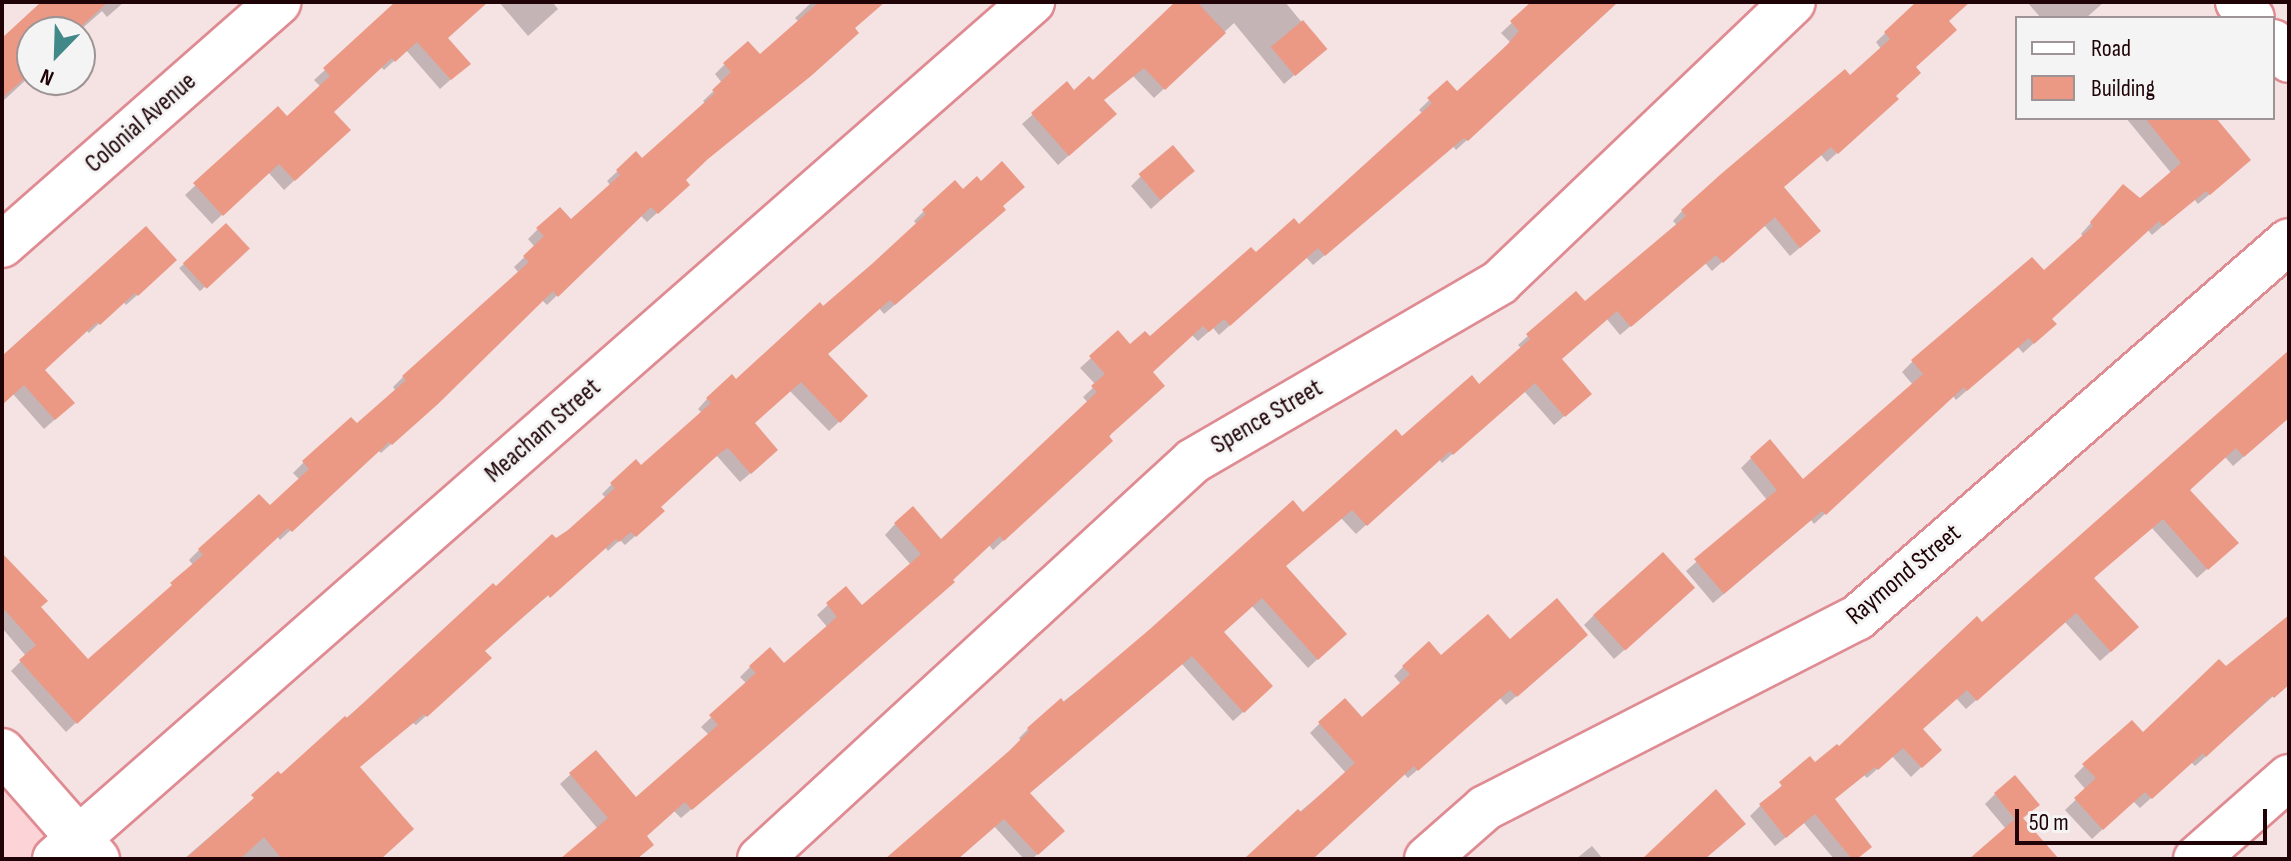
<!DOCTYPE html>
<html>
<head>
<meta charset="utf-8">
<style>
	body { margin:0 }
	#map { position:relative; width:2291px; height:861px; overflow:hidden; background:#f5e2e3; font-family:"Sofia Sans Condensed",sans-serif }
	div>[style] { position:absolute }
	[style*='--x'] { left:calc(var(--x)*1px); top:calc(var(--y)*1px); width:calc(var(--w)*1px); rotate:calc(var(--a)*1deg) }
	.built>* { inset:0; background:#fcd3d6 }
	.shadow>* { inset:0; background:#0003; transform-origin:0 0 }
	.building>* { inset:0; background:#eb9985; transform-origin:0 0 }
	.roads { filter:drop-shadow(2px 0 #df8b92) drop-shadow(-2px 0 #df8b92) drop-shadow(0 2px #df8b92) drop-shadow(0 -2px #df8b92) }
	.minor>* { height:44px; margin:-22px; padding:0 22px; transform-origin:22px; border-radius:22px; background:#fff }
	span { translate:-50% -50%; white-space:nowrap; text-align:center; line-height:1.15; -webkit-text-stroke:6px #f4f4f4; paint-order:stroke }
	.street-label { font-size:26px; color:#1f0307 }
	.frame { position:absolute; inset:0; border:4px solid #1f0307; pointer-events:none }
	.legend { position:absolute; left:2015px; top:16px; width:260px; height:104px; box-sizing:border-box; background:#f4f4f4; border:2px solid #9f9495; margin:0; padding:10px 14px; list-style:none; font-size:24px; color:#1f0307 }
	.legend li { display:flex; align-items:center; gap:16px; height:40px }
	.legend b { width:40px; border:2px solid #9f9495 }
	.north { position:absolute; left:16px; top:16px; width:80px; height:80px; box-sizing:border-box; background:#f4f4f4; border:2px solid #9f9495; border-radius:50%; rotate:203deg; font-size:22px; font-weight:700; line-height:32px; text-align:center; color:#1f0307 }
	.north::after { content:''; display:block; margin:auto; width:28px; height:36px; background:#418988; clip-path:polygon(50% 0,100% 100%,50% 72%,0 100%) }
	.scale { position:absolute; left:2015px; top:809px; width:252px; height:36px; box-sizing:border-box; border:4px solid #1f0307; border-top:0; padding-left:10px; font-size:24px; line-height:28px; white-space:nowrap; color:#1f0307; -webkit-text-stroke:6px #f4f4f4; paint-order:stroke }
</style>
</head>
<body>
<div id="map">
	<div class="built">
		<i style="clip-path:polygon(2px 751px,78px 838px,55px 859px,2px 859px)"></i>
	</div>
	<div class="shadow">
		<i style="clip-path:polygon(46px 2px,124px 2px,107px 17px,102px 11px,78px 32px,32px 32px,32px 80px,38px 80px,34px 84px,28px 78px,2px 102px,2px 43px)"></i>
		<i style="clip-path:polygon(400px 2px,486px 2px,446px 39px,458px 73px,440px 89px,406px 50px,384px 70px,381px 67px,331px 112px,338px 140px,284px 190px,268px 172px,212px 224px,185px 195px,278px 109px,287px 119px,321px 87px,314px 80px)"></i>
		<i style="clip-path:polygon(499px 2px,552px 2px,558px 9px,528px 36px)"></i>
		<i style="clip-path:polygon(812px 2px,884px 2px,695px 168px,683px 180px,677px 195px,647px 222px,640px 215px,547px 305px,542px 300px,425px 414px,381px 453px,378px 450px,280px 540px,277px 536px,66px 732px,11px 671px,26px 656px,2px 628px,2px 553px,38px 607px,88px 662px,163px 596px,193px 565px,189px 560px,199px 550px,270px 508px,300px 480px,293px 473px,303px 463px,351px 420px,357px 426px,396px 391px,393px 387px,403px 377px,519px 273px,514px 267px,535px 247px,528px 239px,538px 229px,571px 222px,611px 186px,607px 181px,636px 154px,642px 161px,706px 104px,703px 101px,722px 83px,715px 74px,725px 64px,760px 57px,799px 22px,795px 18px)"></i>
		<i style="clip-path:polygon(1188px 2px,1285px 2px,1324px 49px,1284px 84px,1234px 23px,1154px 98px,1133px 76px,1103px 100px,1104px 124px,1058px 165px,1022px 124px,1067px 84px,1074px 92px,1093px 83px)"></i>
		<i style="clip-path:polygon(1534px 2px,1618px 2px,1456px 150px,1453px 146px,1313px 265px,1306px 257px,1219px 335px,1213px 328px,1198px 341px,1192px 335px,1151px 373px,1100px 451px,993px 550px,989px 545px,753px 757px,681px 818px,674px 811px,645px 837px,636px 859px,565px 859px,598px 829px,560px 784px,571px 774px,636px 799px,709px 735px,701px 727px,747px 684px,740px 677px,750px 667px,784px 666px,828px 628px,817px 615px,845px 589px,862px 608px,911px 565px,885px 535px,895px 524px,941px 541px,1088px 403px,1083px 397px,1096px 385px,1080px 368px,1091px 358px,1150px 339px,1256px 255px,1299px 227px,1423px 114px,1419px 110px,1447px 83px,1457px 94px,1510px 42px,1501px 33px)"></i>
		<i style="clip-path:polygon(1918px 2px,1968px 2px,1946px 22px,1886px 109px,1827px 162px,1821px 155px,1782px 188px,1809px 240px,1790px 256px,1764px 225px,1712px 271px,1705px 263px,1620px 335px,1606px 318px,1560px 360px,1579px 403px,1554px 425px,1524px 391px,1442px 463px,1439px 459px,1356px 534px,1341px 518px,1284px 567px,1335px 643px,1308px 668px,1252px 606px,1221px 633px,1261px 696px,1233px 721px,1182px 664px,1028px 793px,1053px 840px,1032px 859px,1024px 859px,994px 826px,958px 859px,889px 859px,1021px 741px,1019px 738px,1028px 729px,1402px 438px,1479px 386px,1522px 349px,1518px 345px,1528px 336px,1585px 304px,1678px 226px,1673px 221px,1682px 211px,1850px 77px,1881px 49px,1876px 42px)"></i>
		<i style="clip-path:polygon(2027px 2px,2104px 2px,2086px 18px,2041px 18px)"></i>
		<i style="clip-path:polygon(2126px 118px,2211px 118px,2239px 170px,2198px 204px,2194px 199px,2152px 235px,2148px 230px,2050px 319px,2044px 334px,2023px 353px,2017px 346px,1956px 400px,1953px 396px,1814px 524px,1811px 520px,1713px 603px,1686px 571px,1767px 500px,1741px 468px,1751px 458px,1803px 482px,1913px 385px,1902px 372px,1912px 362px,2032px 260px,2044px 273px,2084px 237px,2081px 234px,2114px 197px,2140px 201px,2172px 174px)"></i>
		<i style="clip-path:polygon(1141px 176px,1182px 181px,1151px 209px,1131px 186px)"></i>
		<i style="clip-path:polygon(963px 192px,1001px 207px,994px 220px,884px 314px,879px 308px,826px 355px,856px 406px,829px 431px,790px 391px,752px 424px,766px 460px,740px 482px,717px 456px,707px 463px,658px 507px,652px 521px,625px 545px,620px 540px,608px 551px,605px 547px,483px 651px,479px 668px,416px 725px,413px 723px,358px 768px,344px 859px,184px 859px,496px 588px,569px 532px,606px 498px,602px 494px,612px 484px,641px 468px,702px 413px,698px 409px,707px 399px,736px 382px,823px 309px,917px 225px,914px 221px,924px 211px)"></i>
		<i style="left:226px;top:226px;width:31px;height:63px;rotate:48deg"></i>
		<i style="clip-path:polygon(146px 228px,165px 270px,126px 305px,123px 301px,89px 333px,86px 330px,43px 370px,62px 413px,44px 429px,13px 394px,2px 404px,2px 356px)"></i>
		<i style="clip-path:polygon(2289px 353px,2289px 417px,2233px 466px,2225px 457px,2188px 490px,2226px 552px,2197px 578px,2152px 528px,2092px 578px,2127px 637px,2100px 661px,2065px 622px,1966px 709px,1956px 698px,1921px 730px,1939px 750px,1911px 777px,1892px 756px,1867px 778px,1864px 775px,1833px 800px,1856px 859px,1834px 859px,1804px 823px,1775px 846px,1750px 816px,1760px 806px,1810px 759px,1814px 765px,1839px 749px)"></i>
		<i style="clip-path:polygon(1682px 599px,1614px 659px,1584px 625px,1594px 615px)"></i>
		<i style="clip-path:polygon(2289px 618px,2289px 682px,2195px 766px,2191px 762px,2140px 808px,2133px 801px,2092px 839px,2065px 810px,2086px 790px,2074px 776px,2084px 766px,2142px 734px)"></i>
		<i style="clip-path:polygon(1510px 642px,1577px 645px,1506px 705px,1500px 698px,1408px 778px,1404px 774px,1309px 859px,1244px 859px,1346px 773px,1310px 733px,1320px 723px,1361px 720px,1401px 684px,1394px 676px,1403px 667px)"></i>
		<i style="clip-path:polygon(1995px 794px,2021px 819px,2056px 859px,1972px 859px,2006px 829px,1985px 804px)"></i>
		<i style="clip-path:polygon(1592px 846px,1603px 859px,1576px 859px)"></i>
	</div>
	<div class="building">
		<i style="clip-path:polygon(41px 2px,108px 2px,75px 32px,32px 32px,32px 72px,2px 98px,2px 38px)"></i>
		<i style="clip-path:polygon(395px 2px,488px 2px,448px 38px,471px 64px,451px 80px,417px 42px,395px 62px,392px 58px,334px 112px,351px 130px,295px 181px,279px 164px,223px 216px,193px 183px,278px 106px,287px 116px,330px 76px,323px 68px)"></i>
		<i style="clip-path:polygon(819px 2px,885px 2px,855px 28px,859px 33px,811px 76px,708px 159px,686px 180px,690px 185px,658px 214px,651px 207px,558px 297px,553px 291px,438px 404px,392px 445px,389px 442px,292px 532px,288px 528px,77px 724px,19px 660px,36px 645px,2px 607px,2px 553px,48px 601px,41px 607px,88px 659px,172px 585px,170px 583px,203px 555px,198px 549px,259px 494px,270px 505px,309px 469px,302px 461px,351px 417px,357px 423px,406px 380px,402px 376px,529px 262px,523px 256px,544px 236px,536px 228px,560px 207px,571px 219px,620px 175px,616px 170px,636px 151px,642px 158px,715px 93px,712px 90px,731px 72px,723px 63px,748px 41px,760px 54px)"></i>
		<i style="clip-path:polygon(1175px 2px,1197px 2px,1226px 33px,1165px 90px,1144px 68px,1104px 100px,1117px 114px,1069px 156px,1031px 113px,1067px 81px,1074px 90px,1089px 76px,1093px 80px)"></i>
		<i style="clip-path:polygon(1531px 2px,1618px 2px,1468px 141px,1464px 138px,1325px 256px,1318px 248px,1230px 326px,1224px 319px,1209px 332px,1203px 326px,1153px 372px,1165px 386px,1109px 436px,1113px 441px,1004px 541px,1000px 536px,953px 580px,955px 582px,766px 747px,692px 810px,685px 802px,647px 836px,654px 845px,637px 859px,560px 859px,608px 818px,569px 773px,596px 750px,636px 797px,718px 725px,709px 715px,756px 673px,749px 666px,770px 647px,784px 663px,837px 617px,826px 603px,846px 586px,862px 605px,921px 554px,894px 523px,913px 506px,941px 539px,1097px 392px,1091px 386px,1105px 374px,1089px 356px,1118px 330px,1130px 344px,1145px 331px,1150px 336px,1251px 247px,1256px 252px,1294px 218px,1299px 224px,1432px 103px,1427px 98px,1447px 80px,1457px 91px,1507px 45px,1519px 31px,1510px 21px)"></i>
		<i style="clip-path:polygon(1916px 2px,1970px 2px,1949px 21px,1957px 30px,1916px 67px,1921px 73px,1896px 96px,1899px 99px,1838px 154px,1831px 147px,1784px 187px,1821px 231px,1800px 248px,1775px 217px,1723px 263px,1716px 255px,1631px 327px,1617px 311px,1562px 359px,1592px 394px,1565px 417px,1535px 383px,1453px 455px,1450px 451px,1367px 526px,1352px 510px,1286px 566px,1347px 634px,1318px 660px,1262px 598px,1224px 632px,1273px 686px,1244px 713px,1192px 656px,1030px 793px,1065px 831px,1038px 855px,1004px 819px,958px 859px,885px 859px,1009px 751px,1029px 731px,1027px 728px,1061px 698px,1064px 702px,1150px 629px,1293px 500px,1303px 512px,1396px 429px,1402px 436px,1472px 375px,1479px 384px,1530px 339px,1526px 334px,1576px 291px,1585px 301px,1686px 216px,1681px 210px,1721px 174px,1845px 69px,1850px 75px,1890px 39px,1884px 32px)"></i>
		<i style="left:1303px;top:20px;width:38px;height:42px;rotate:50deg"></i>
		<i style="clip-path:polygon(2145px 118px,2216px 118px,2251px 160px,2210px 195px,2206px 191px,2163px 226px,2159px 221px,2052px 319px,2057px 324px,2034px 344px,2029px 338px,1967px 391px,1964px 387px,1826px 515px,1822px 511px,1724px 594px,1694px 559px,1777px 490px,1750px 457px,1770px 439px,1803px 479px,1923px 374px,1911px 360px,2032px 257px,2044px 270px,2093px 226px,2090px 222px,2123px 184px,2140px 198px,2181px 163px)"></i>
		<i style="left:1173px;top:145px;width:34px;height:45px;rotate:50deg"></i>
		<i style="clip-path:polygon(1002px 161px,1025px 187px,1003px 206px,1006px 210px,895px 305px,890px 300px,828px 354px,868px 396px,840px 423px,801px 382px,755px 423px,778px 450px,751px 474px,728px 448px,720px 453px,661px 507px,665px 511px,636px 537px,631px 532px,619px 542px,616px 539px,550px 598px,548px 595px,485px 651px,492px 658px,427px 717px,424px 714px,360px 767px,414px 829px,381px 859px,282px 859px,264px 837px,240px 859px,185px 859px,254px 798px,251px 795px,278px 771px,281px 774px,345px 716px,347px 718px,493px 583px,496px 586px,552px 534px,556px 538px,568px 530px,615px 488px,610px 483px,636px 459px,641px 465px,711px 403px,706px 398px,732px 374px,736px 379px,820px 302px,823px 306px,873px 263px,926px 214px,922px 210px,955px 180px,963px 189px,977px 176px,981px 181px)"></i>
		<i style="left:226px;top:223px;width:35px;height:59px;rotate:47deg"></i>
		<i style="clip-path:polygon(146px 226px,177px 260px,138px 296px,135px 293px,100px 325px,97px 322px,45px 370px,75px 403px,55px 420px,24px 385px,2px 405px,2px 356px)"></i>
		<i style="clip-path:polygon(2289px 350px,2289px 418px,2244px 457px,2236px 448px,2190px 490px,2239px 543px,2208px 570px,2163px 519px,2094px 578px,2139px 627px,2111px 652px,2076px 613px,1977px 701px,1967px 690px,1923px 729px,1942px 750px,1922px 768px,1903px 748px,1878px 770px,1875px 767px,1835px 799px,1872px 847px,1857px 859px,1852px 859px,1815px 814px,1786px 838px,1759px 804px,1782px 786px,1779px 782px,1810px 756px,1815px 762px,1837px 744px,1839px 746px,1977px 616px,1982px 622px)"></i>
		<i style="left:1663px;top:552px;width:48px;height:94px;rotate:48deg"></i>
		<i style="clip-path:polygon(1557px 598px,1588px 635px,1517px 697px,1510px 690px,1418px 771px,1414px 766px,1313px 859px,1244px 859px,1298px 809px,1301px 812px,1355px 763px,1318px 722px,1345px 698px,1362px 717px,1410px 674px,1402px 666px,1429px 641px,1441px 655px,1488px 614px,1510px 639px)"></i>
		<i style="clip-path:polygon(2289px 615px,2289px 685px,2274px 698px,2272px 696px,2206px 757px,2203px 753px,2152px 799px,2145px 792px,2103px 830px,2074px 798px,2096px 778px,2082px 764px,2132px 720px,2143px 732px,2219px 659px,2226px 666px)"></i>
		<i style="clip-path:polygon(2015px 775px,2040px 805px,2023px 818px,2059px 859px,1969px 859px,2015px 819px,1994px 793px)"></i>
		<i style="clip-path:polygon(1716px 789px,1746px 824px,1705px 859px,1642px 859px)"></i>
	</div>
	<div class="roads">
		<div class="minor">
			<i style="--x:2238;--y:2;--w:21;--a:49"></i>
			<i style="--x:2273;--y:42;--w:24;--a:48"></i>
			<i style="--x:2;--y:245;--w:368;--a:-41.3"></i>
			<i style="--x:2;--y:751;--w:144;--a:48.7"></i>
			<i style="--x:55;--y:859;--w:1300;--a:-41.26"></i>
			<i style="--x:760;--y:859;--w:588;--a:-42.59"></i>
			<i style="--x:1193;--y:461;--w:355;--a:-30.2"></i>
			<i style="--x:1500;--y:282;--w:405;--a:-43.7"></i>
			<i style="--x:1427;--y:859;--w:77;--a:-41.3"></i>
			<i style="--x:1485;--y:808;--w:418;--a:-27.1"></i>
			<i style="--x:1857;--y:618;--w:573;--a:-41.11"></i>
			<i style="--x:2196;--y:859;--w:124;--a:-41.4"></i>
		</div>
	</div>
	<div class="street-label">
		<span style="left:141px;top:123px;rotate:-41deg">Colonial Avenue</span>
		<span style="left:1267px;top:417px;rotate:-30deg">Spence Street</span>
		<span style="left:543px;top:431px;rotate:-41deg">Meacham Street</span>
		<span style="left:1904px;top:575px;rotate:-40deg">Raymond Street</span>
	</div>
	<div class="frame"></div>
	<ul class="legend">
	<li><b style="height:10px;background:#fff"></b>Road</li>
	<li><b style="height:22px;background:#eb9985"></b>Building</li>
	</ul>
	<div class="north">N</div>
	<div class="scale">50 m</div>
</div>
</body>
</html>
